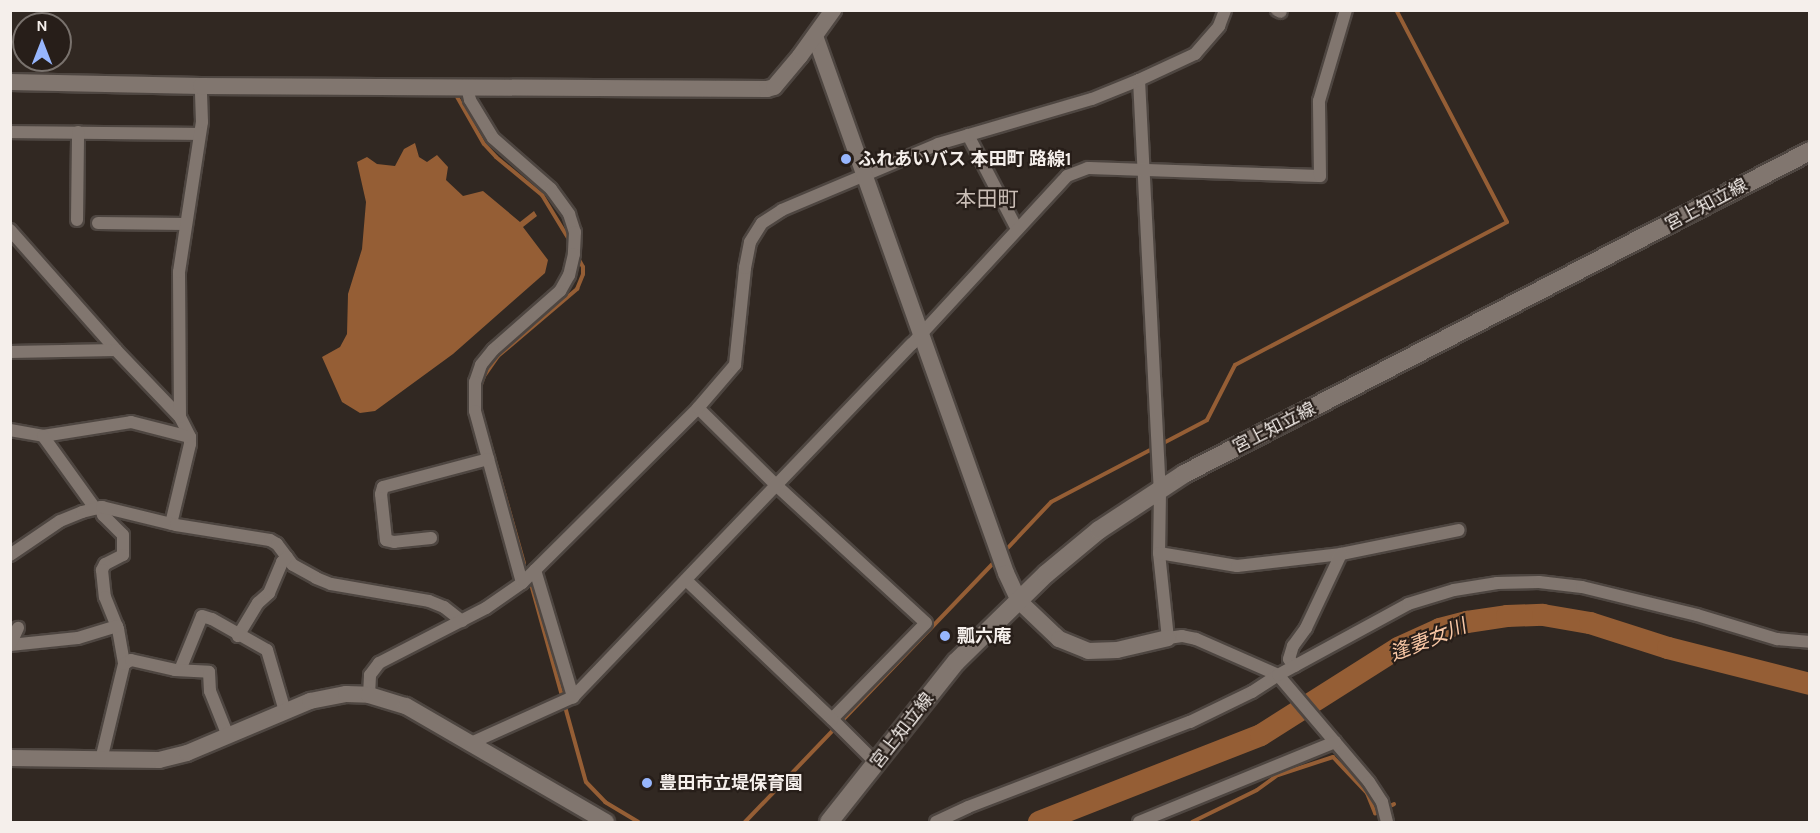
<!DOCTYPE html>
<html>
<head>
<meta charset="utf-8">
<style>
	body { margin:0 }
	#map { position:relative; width:1820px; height:833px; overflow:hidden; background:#312822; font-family:Karla,"Noto Sans JP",sans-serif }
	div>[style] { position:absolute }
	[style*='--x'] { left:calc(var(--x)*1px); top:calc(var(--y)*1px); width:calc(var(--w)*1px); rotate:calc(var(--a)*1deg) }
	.water>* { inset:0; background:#955e35 }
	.stream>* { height:4px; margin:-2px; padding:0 2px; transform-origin:2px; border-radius:2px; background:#955e35 }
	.river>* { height:22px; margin:-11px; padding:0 11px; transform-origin:11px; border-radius:11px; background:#955e35 }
	.roads { filter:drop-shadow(2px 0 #4e4641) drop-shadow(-2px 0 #4e4641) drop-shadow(0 2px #4e4641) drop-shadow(0 -2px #4e4641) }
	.minor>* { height:12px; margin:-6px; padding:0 6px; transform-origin:6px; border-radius:6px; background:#81766f }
	.tertiary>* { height:16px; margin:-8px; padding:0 8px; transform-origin:8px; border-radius:8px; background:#81766f }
	.secondary>* { height:18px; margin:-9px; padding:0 9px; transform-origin:9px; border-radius:9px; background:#81766f }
	.dots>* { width:16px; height:16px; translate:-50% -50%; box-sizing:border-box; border:3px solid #271e19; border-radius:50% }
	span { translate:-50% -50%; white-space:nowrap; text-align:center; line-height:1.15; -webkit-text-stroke:4.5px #271e19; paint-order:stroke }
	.poi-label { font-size:18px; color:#f5efeb; font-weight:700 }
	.left { translate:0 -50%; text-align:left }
	.street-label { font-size:18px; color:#f5efeb }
	.water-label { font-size:20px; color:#f9c7a5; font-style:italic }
	.quarter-label { font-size:21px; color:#c9bdb5 }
	.frame { position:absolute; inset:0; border:12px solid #f5efeb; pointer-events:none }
	.north { position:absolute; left:12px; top:12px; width:60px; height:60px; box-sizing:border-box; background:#271e19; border:2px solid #79726d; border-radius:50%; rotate:0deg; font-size:16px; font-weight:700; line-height:24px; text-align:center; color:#f5efeb }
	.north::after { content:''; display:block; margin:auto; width:21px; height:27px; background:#97b6fd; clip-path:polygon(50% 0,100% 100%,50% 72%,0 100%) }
</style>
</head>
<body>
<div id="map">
	<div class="water">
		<i style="clip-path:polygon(415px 143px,419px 157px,427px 162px,437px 155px,448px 167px,446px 180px,463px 196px,483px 191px,520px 222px,534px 211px,537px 216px,523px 227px,548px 260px,545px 273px,453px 354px,375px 411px,360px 413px,342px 402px,322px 357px,340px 347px,347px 334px,348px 294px,362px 249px,366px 202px,357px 162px,367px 157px,377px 164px,395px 166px,404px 149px)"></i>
	</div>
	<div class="stream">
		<i style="--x:456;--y:95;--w:56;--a:60.3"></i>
		<i style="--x:484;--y:144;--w:18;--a:47"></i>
		<i style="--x:496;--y:157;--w:60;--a:39.6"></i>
		<i style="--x:542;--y:195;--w:54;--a:58.7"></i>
		<i style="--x:480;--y:387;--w:12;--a:-70"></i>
		<i style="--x:484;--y:376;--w:24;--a:-55"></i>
		<i style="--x:498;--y:356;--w:104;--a:-40.3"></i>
		<i style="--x:577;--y:289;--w:16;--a:-68"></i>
		<i style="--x:583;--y:274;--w:7;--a:-90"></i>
		<i style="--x:583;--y:267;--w:13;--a:-119"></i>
		<i style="--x:488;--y:436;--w:132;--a:74.2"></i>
		<i style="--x:1003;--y:553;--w:70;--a:-46.7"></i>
		<i style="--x:1051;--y:502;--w:176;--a:-27.7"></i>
		<i style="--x:1207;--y:420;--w:62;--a:-63"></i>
		<i style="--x:1235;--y:365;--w:307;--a:-27.7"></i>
		<i style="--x:1507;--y:222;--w:239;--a:-117.6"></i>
		<i style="--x:531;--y:584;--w:205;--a:74.5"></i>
		<i style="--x:586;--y:782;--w:28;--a:46"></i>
		<i style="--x:605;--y:802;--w:39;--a:31"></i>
		<i style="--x:745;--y:822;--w:363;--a:-46.2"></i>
		<i style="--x:1192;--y:822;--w:72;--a:-26.2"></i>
		<i style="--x:1257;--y:790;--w:26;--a:-36"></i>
		<i style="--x:1278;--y:775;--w:58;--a:-18.1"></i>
		<i style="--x:1333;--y:757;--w:50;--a:46.6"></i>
		<i style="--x:1367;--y:793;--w:22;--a:68"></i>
		<i style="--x:1375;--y:813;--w:21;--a:-25"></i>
	</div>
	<div class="river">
		<i style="--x:1039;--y:822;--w:238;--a:-21.4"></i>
		<i style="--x:1261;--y:735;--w:162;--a:-32.4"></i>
		<i style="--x:1398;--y:648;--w:46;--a:-24.3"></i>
		<i style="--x:1440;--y:629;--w:28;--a:-15"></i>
		<i style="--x:1467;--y:622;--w:40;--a:-8.5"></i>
		<i style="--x:1507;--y:616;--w:36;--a:-2"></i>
		<i style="--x:1543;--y:615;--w:48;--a:9.7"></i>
		<i style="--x:1590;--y:623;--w:82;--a:17.8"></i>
		<i style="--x:1668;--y:648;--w:146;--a:14.2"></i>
	</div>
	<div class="roads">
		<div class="minor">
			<i style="--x:1277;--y:10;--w:4;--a:27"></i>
			<i style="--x:1139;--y:80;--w:413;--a:87.1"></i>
			<i style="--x:1160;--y:492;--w:61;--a:90.9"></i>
			<i style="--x:1159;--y:553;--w:85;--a:84"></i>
			<i style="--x:1168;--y:638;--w:14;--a:-8"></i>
			<i style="--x:1182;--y:636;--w:14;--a:12"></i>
			<i style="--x:1196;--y:639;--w:90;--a:23.7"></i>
			<i style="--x:1278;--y:675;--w:140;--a:49.6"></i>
			<i style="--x:1369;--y:782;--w:24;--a:57"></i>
			<i style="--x:1382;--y:802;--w:21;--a:76"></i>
			<i style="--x:467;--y:87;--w:13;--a:77"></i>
			<i style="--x:470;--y:100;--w:44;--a:58.8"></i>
			<i style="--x:493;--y:138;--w:77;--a:41.3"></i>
			<i style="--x:551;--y:189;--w:31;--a:54"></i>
			<i style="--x:569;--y:214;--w:19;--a:72"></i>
			<i style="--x:575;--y:232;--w:22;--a:93"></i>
			<i style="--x:574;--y:254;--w:22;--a:103"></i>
			<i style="--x:569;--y:275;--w:18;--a:119"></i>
			<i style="--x:560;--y:291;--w:89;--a:138.6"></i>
			<i style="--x:493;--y:350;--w:19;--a:129"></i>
			<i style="--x:481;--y:365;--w:18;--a:109"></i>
			<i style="--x:475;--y:382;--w:29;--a:90"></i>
			<i style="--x:475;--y:411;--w:178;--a:74.7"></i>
			<i style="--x:10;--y:132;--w:189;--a:0.6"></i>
			<i style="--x:968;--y:135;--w:106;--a:62.5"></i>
			<i style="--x:77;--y:220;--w:88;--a:-89.3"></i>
			<i style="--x:98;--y:223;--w:87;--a:0.7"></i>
			<i style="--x:10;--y:230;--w:160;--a:48.5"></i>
			<i style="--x:10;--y:352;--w:106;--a:-1.1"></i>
			<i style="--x:116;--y:350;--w:93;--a:46.3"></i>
			<i style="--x:180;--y:417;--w:22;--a:63"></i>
			<i style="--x:190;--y:437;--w:7;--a:90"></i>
			<i style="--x:190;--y:444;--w:82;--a:103.4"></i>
			<i style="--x:698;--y:408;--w:111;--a:44.6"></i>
			<i style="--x:777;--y:486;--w:202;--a:42.6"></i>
			<i style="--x:926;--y:623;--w:134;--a:134.4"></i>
			<i style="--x:832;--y:719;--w:62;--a:45"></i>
			<i style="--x:180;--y:417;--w:145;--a:-90.4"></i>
			<i style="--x:179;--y:272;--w:152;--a:-81.3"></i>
			<i style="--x:202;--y:122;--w:36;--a:-92"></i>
			<i style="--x:10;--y:430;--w:34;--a:10"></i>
			<i style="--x:43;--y:436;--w:89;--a:-9"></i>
			<i style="--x:131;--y:422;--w:61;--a:14.3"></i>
			<i style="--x:43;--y:436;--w:89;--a:54.2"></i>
			<i style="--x:100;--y:507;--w:9;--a:69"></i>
			<i style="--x:103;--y:515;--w:28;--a:45"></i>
			<i style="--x:123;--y:535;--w:20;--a:90"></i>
			<i style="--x:123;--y:555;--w:20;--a:153"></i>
			<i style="--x:105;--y:564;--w:7;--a:117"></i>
			<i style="--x:102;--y:570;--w:27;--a:84"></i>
			<i style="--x:105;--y:597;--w:35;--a:68"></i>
			<i style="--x:118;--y:629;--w:36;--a:80"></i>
			<i style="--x:431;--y:538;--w:37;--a:174"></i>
			<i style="--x:394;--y:542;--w:8;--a:-166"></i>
			<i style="--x:386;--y:540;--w:46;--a:-96.2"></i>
			<i style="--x:381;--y:494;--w:7;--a:-74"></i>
			<i style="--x:383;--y:487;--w:109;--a:-14.9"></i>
			<i style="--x:1159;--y:553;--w:79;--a:9.5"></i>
			<i style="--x:1237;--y:566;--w:105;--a:-6.6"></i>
			<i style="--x:1341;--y:554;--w:120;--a:-11.5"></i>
			<i style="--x:10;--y:555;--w:60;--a:-34.2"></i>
			<i style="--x:60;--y:521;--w:24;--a:-22"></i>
			<i style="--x:82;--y:512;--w:21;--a:-14"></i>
			<i style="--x:102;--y:507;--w:76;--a:13.7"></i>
			<i style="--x:176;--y:525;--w:95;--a:9.1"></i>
			<i style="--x:270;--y:540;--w:8;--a:30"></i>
			<i style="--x:277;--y:544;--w:26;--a:53"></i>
			<i style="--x:293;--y:565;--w:26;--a:29"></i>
			<i style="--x:316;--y:578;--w:16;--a:22"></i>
			<i style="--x:331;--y:584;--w:99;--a:9.8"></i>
			<i style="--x:429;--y:601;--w:16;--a:22"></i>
			<i style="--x:444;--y:607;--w:23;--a:38"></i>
			<i style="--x:535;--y:570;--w:133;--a:73.3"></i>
			<i style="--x:686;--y:580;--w:202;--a:43.6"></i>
			<i style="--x:238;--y:636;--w:39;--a:-59"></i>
			<i style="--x:258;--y:603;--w:15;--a:-42"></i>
			<i style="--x:269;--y:593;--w:34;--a:-67"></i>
			<i style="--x:282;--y:562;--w:7;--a:-45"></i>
			<i style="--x:10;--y:645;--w:68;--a:-5.9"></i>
			<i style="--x:78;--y:638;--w:41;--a:-17.1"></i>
			<i style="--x:10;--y:645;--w:19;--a:-65"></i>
			<i style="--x:1295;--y:666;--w:9;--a:-131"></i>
			<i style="--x:1289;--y:659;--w:14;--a:-73"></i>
			<i style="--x:1293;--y:646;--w:22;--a:-54"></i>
			<i style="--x:1306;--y:628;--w:82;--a:-64.7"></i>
			<i style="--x:180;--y:670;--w:58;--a:-67.8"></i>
			<i style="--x:202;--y:616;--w:10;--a:17"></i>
			<i style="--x:212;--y:619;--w:63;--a:29.4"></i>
			<i style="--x:267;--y:650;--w:64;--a:73.6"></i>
			<i style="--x:369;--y:695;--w:20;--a:-87"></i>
			<i style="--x:370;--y:675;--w:15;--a:-53"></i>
			<i style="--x:379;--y:663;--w:120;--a:-27.2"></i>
			<i style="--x:486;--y:608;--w:44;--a:-34.8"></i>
			<i style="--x:522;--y:583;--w:248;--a:-44.8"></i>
			<i style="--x:698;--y:408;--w:57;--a:-49.3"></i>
			<i style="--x:735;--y:365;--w:98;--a:-84.1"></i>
			<i style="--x:745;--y:268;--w:26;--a:-79"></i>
			<i style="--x:750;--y:242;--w:22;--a:-58"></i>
			<i style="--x:762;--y:223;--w:24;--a:-33"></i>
			<i style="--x:782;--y:210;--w:169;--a:-22.9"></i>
			<i style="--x:938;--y:144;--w:160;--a:-16.3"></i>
			<i style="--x:1092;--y:99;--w:51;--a:-22"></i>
			<i style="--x:1139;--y:80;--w:62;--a:-24.9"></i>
			<i style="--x:1195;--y:54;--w:37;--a:-49"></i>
			<i style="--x:1219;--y:26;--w:17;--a:-69"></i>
			<i style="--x:471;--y:743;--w:112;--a:-24.3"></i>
			<i style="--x:573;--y:697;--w:489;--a:-46.2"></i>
			<i style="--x:912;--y:344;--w:229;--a:-47.3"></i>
			<i style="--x:1067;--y:176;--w:22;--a:-21"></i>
			<i style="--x:1088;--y:168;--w:232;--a:2"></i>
			<i style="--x:1320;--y:176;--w:75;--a:-90.8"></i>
			<i style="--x:1319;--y:101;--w:95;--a:-73.5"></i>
			<i style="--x:101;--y:760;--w:99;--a:-76.5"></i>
			<i style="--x:124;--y:664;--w:8;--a:-30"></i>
			<i style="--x:131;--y:660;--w:45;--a:12.8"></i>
			<i style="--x:175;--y:670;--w:34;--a:3"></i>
			<i style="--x:209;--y:672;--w:19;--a:87"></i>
			<i style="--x:210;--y:691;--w:48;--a:68.2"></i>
			<i style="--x:936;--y:822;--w:35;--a:-25"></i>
			<i style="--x:968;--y:807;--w:238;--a:-21"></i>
			<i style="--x:1190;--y:722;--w:69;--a:-25.8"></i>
			<i style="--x:1252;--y:692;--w:31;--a:-33"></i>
			<i style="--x:1278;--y:675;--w:148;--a:-28.6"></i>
			<i style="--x:1408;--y:604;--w:48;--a:-16.9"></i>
			<i style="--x:1454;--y:590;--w:44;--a:-9.2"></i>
			<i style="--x:1497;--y:583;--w:42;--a:-1.4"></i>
			<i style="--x:1539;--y:582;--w:43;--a:6.6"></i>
			<i style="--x:1582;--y:587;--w:118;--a:13.7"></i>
			<i style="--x:1697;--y:615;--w:84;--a:16.7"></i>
			<i style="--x:1777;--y:639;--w:33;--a:5"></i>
			<i style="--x:1139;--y:822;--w:212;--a:-22.2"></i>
		</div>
		<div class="tertiary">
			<i style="--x:815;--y:36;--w:570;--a:70.42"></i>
			<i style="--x:1006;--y:573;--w:31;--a:65"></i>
			<i style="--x:1019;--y:601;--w:55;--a:43.5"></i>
			<i style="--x:1059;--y:639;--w:31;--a:22"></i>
			<i style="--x:1088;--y:651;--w:29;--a:-2"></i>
			<i style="--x:1117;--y:650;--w:52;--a:-13.2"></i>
			<i style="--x:10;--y:82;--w:191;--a:1.2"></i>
			<i style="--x:201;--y:86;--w:566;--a:0.3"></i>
			<i style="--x:767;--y:89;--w:7;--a:-16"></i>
			<i style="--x:774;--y:87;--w:40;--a:-50"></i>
			<i style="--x:800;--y:56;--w:57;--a:-54.3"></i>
			<i style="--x:10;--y:758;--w:149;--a:0.8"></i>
			<i style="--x:159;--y:760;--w:29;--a:-14"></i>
			<i style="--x:187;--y:753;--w:134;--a:-22.9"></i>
			<i style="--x:310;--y:701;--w:37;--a:-11"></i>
			<i style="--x:346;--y:694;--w:23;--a:2"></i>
			<i style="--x:369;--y:695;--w:39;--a:17"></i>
			<i style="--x:406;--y:706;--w:231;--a:30.1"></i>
		</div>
		<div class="secondary">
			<i style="--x:829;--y:822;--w:204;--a:-51.6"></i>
			<i style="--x:956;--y:662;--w:126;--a:-44.4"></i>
			<i style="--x:1046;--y:574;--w:69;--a:-39.7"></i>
			<i style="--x:1099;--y:530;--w:102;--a:-33.4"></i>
			<i style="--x:1184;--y:474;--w:704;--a:-27.29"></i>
		</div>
	</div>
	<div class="dots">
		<i style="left:846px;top:159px;background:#97b6fd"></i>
		<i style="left:945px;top:636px;background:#97b6fd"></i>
		<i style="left:647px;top:783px;background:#97b6fd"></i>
	</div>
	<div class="poi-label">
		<span class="left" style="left:858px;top:159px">ふれあいバス 本田町 路線1</span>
		<span class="left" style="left:957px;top:636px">瓢六庵</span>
		<span class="left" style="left:659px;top:783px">豊田市立堤保育園</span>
	</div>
	<div class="street-label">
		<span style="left:1706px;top:205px;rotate:-28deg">宮上知立線</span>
		<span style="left:1274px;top:428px;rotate:-27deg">宮上知立線</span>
		<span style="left:902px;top:731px;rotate:-52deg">宮上知立線</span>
	</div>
	<div class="water-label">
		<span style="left:1428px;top:640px;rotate:-22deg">逢妻女川</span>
	</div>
	<div class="quarter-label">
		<span style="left:987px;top:199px">本田町</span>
	</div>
	<div class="frame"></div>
	<div class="north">N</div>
</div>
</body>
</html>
